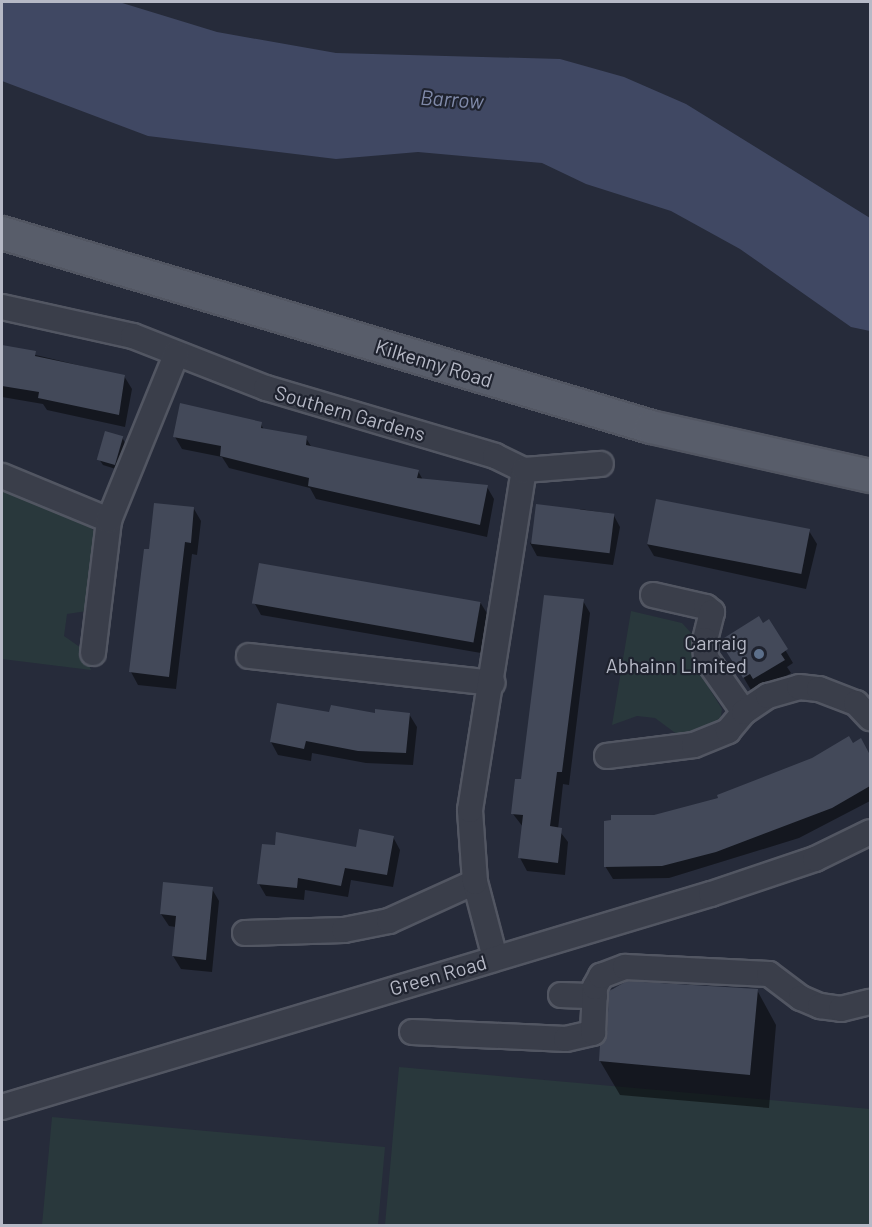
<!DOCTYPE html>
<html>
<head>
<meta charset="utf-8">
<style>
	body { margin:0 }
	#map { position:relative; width:872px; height:1227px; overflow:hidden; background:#262b3a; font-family:Barlow,sans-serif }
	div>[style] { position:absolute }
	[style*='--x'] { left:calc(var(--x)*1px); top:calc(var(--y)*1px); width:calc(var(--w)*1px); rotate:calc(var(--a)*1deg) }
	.green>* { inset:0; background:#29383c }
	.water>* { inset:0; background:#404863 }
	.shadow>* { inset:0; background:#0007 }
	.building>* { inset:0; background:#434959; transform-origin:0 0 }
	.roads { filter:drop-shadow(2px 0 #525662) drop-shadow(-2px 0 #525662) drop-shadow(0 2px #525662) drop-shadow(0 -2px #525662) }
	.minor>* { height:24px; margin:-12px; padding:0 12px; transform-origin:12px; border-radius:12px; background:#3a3e4a }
	.major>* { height:32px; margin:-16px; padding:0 16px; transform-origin:16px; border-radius:16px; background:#585d6a }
	.dots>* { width:16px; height:16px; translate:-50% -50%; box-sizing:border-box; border:3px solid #1f232f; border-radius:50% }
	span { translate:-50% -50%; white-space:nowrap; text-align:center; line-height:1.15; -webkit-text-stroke:4.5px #1f232f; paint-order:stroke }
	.street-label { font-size:20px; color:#b6b9c6 }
	.poi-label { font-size:20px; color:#b6b9c6 }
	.right { translate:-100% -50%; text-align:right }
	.water-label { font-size:21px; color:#818baa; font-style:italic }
	.frame { position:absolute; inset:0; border:3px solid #b6b9c6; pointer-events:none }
</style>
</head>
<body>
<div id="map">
	<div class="green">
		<i style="clip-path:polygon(2px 486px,84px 522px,100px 536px,87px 611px,67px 614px,64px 636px,84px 650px,91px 670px,2px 659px)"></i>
		<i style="clip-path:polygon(631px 611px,682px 623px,693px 635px,701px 675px,722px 709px,720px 722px,678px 735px,655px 718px,637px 716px,612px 725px)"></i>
		<i style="clip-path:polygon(399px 1067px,870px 1109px,870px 1225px,385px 1225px)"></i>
		<i style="clip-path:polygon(52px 1117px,385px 1147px,378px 1225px,42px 1225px)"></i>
	</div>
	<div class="water">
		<i style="clip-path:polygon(2px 2px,119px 2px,217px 32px,336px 53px,560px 59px,624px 77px,686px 104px,870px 218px,870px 331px,851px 327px,740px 249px,671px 211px,586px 184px,542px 163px,418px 152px,336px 159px,148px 136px,2px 81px)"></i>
	</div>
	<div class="shadow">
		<i style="clip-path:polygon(2px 347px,124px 376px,132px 389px,125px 427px,47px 410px,43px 404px,2px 397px)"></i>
		<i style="clip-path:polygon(261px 424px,264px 430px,306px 438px,312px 448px,418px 471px,423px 480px,487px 487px,494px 499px,487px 537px,316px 499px,310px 488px,229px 468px,222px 457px,182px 449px,175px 437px)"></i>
		<i style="clip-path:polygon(122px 437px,125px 443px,119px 470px,103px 465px,99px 459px)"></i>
		<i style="clip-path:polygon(194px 509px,201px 521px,197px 555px,192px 554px,176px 689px,138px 685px,131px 672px)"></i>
		<i style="clip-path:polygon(580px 509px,613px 514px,620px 527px,613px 565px,537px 556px,530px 543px,579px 513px)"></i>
		<i style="clip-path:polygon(809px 531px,817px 544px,806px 589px,654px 556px,647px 544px)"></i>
		<i style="clip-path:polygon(583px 601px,590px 613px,569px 785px,563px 784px,558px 829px,568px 842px,565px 875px,527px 871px,520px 858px,523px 827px,513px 814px)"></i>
		<i style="clip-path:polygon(254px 602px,480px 602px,488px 615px,481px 653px,261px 615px)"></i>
		<i style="clip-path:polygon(768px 621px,793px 663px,787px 667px,791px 673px,762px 691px,758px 685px,751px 690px,726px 648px)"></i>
		<i style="clip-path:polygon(331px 714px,409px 714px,417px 727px,413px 765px,366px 763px,312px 753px,311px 761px,278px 755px,271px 742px)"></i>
		<i style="clip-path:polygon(861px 741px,870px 758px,870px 801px,799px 838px,669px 878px,613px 879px,605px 866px,654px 816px,720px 799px)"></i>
		<i style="clip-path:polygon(393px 837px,400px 850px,393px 887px,351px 880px,348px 897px,305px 890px,304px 900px,266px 896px,259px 884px)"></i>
		<i style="clip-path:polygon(212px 889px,219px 901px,212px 972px,181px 969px,173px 956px,176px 927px,169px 926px,161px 914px)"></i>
		<i style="clip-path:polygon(627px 983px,757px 990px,776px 1025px,769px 1108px,620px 1095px,600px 1061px,609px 1034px,612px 989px)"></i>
	</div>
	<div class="building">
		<i style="clip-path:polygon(2px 345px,36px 351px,35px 356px,125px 375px,119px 415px,38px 398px,39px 392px,2px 386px)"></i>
		<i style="clip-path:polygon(180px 403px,262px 422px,261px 428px,307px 436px,306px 445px,419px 470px,417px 478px,488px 485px,480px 525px,308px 486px,309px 478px,220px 456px,221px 446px,173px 437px)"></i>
		<i style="left:105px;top:431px;width:19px;height:30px;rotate:16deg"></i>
		<i style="left:656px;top:499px;width:157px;height:46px;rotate:11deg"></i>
		<i style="clip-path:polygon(154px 503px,194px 507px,191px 543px,185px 542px,169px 677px,129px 672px,144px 549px,149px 549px)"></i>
		<i style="left:536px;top:504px;width:79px;height:40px;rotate:7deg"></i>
		<i style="left:259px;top:563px;width:225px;height:41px;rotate:10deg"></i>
		<i style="clip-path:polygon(544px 595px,584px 599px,562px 772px,557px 772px,550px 826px,562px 828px,558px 863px,518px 858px,523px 815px,511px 814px,515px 779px,521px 779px)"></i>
		<i style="clip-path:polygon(759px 616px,763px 623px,769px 619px,788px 649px,781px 654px,785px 660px,753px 679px,750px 674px,743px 678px,724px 648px,728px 645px,724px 638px)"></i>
		<i style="clip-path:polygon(277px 703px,329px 712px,331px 705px,375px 713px,375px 709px,410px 713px,406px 753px,358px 751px,306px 741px,304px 749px,270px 742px)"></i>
		<i style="clip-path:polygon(849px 736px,853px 743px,861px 738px,870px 755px,870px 786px,832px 808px,716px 852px,662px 866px,604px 867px,604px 821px,611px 820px,611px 815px,654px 815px,718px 798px,717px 795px,812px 758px)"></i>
		<i style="clip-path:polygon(359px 829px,394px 836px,387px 875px,345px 868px,341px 886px,298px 878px,297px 888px,257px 884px,262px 844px,275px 845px,276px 832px,356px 847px)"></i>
		<i style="clip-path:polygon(163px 882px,213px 887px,206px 960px,172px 956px,176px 916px,160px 914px)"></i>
		<i style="clip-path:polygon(627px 981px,758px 989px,750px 1075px,599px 1061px,600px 1045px,607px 1034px,609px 991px)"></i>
	</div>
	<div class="roads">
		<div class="minor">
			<i style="--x:2;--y:307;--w:134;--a:12.5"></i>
			<i style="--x:133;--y:336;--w:143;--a:21.4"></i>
			<i style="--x:266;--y:388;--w:239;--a:16.5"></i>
			<i style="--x:495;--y:456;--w:32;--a:26"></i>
			<i style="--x:2;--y:476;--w:116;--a:22.4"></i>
			<i style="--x:653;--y:595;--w:54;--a:12.8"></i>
			<i style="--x:706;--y:607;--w:8;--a:40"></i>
			<i style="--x:712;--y:612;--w:29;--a:104"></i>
			<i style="--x:705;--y:640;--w:18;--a:87"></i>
			<i style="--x:706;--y:658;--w:66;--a:54.9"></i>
			<i style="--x:93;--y:653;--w:134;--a:-83.1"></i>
			<i style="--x:109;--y:520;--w:178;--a:-67.9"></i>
			<i style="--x:249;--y:656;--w:245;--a:6.3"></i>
			<i style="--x:607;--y:756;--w:88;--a:-7.2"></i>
			<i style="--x:694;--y:745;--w:37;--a:-22"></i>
			<i style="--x:728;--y:731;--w:25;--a:-50"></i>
			<i style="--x:744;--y:712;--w:29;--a:-34"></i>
			<i style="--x:768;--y:696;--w:32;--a:-16"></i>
			<i style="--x:799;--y:687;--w:20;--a:6"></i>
			<i style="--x:819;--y:689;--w:40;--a:21"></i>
			<i style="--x:856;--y:703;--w:21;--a:47"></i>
			<i style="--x:245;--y:933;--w:99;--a:-1.7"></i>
			<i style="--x:344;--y:930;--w:46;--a:-11.3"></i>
			<i style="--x:389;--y:921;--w:94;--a:-24.4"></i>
			<i style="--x:495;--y:958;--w:79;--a:-104.7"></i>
			<i style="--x:475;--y:882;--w:72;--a:-94"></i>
			<i style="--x:470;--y:810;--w:344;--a:-81"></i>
			<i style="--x:524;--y:470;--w:77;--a:-4.5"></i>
			<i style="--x:561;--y:995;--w:34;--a:2"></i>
			<i style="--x:412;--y:1032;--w:154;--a:2.6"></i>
			<i style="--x:566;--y:1039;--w:28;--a:-13"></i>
			<i style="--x:593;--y:1033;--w:46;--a:-87.5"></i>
			<i style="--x:595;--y:987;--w:13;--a:-61"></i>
			<i style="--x:601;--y:976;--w:26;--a:-21"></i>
			<i style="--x:625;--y:967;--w:144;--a:2.8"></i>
			<i style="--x:769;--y:974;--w:40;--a:37"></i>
			<i style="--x:801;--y:998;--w:21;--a:23"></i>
			<i style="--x:820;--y:1006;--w:21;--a:8"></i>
			<i style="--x:841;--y:1009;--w:30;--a:-14"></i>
			<i style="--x:2;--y:1107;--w:740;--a:-16.72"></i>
			<i style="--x:711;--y:894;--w:110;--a:-18.6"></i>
			<i style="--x:815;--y:859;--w:61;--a:-26.1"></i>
		</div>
		<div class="major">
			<i style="--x:2;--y:233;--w:677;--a:16.64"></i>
			<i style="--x:651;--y:427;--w:224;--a:12.6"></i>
		</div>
	</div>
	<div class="dots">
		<i style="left:759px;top:654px;background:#5c6f8a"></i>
	</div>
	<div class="street-label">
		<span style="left:434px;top:363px;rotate:17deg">Kilkenny Road</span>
		<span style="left:350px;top:413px;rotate:16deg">Southern Gardens</span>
		<span style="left:438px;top:975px;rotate:-16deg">Green Road</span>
	</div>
	<div class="poi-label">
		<span class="right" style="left:747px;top:654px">Carraig<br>Abhainn Limited</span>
	</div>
	<div class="water-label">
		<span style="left:452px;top:99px;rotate:4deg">Barrow</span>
	</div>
	<div class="frame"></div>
</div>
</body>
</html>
